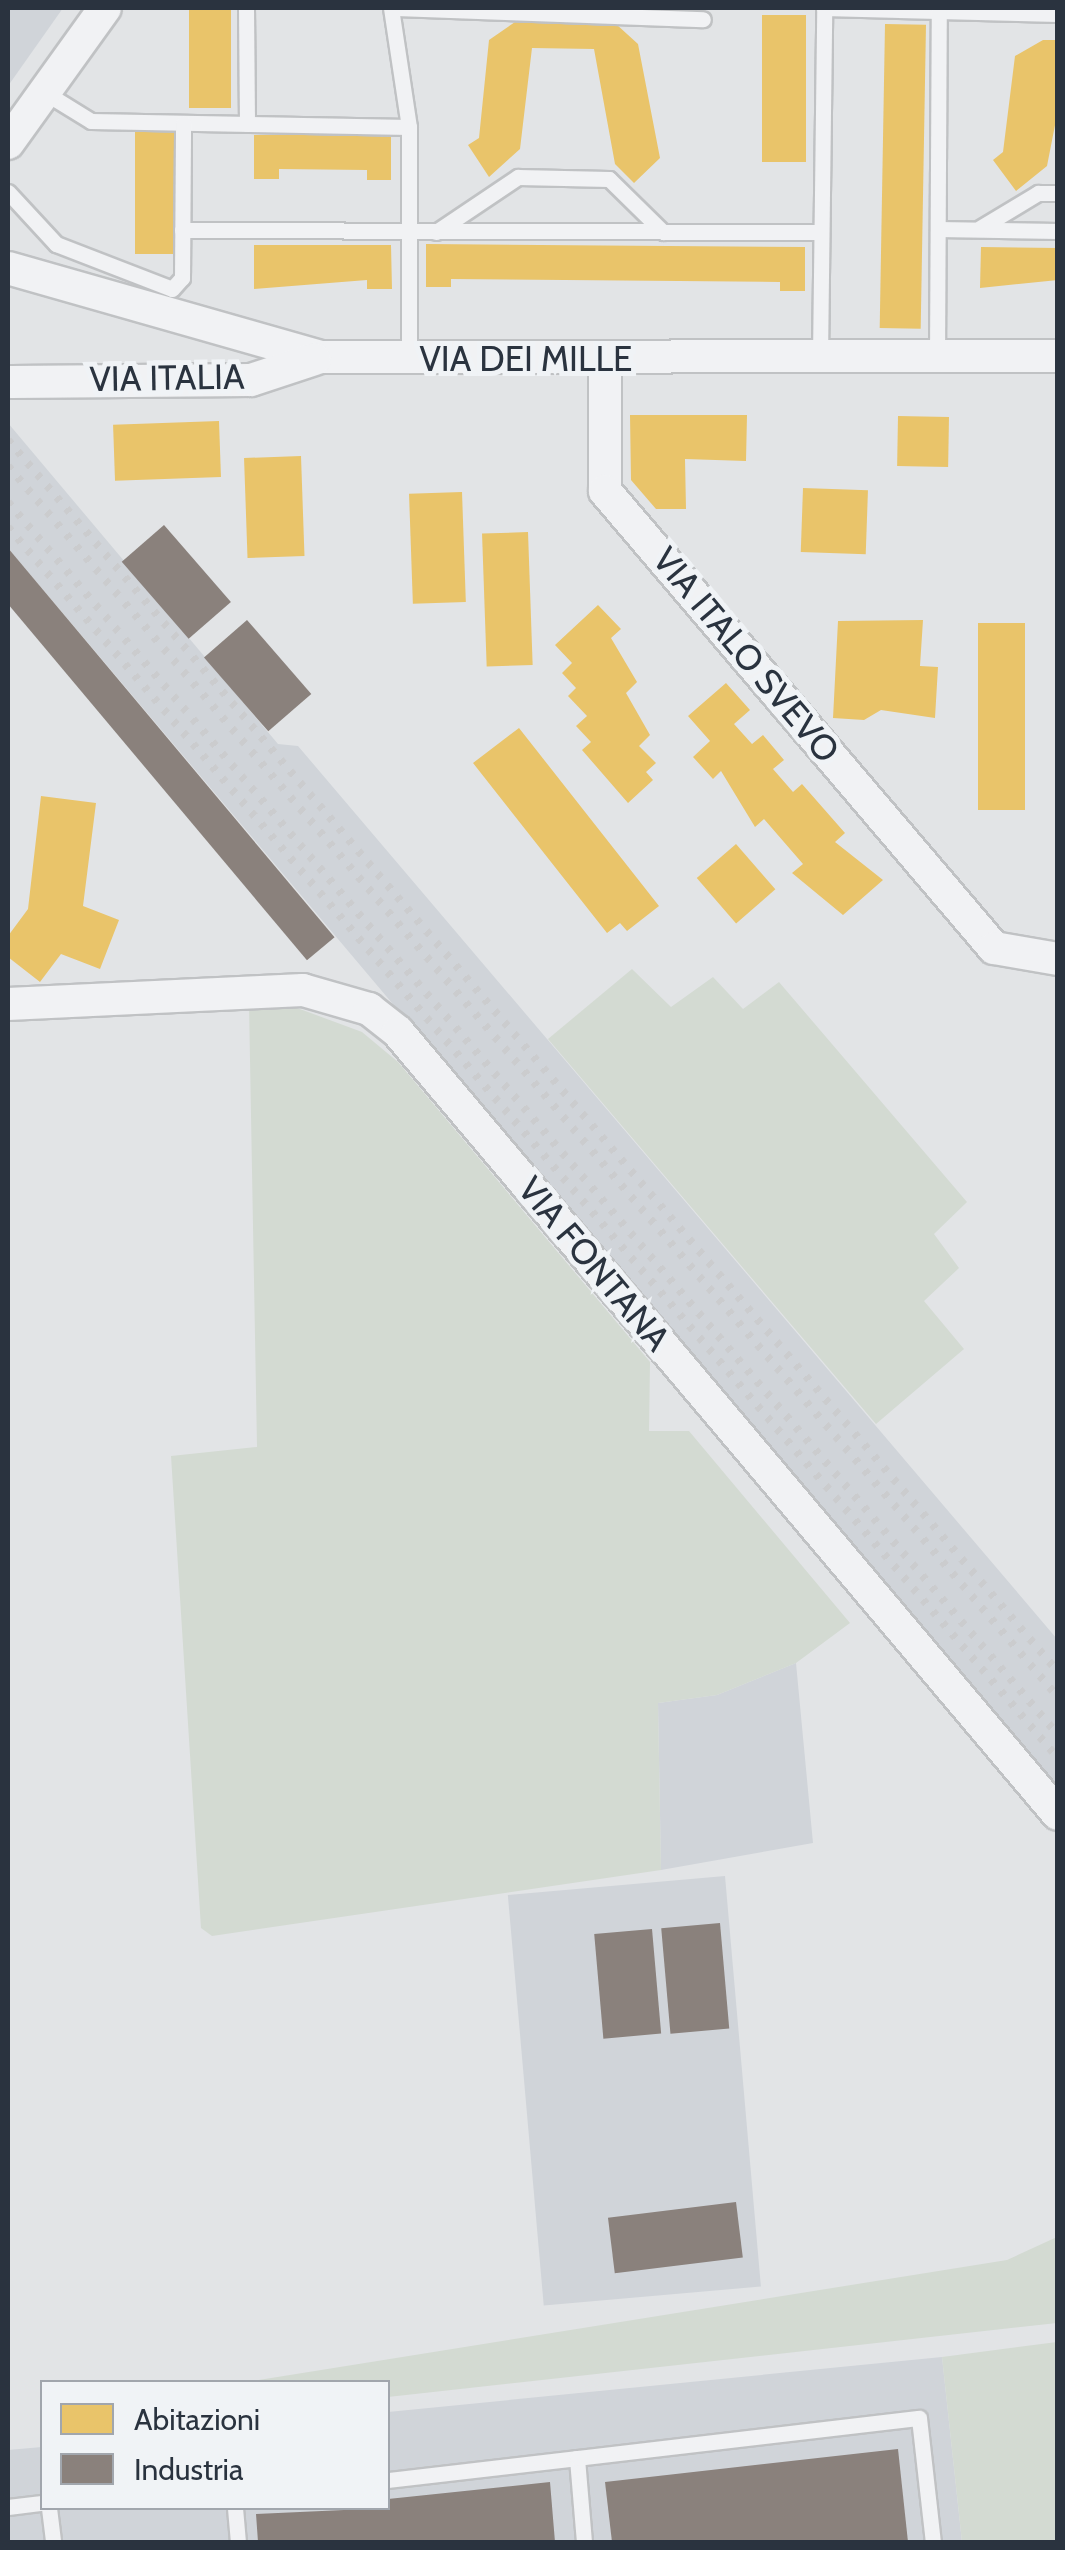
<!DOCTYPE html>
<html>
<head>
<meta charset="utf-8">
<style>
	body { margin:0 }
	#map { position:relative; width:1065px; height:2550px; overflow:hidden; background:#e2e4e6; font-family:Cabin,sans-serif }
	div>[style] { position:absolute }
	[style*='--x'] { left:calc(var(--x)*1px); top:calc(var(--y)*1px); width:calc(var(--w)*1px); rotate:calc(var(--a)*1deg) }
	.built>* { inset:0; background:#d0d4d9; transform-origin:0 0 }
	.green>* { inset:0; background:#d3dad2 }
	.homes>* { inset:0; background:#e9c46a; transform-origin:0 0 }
	.industry>* { inset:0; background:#8a817c; transform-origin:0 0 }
	.roads { filter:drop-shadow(2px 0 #c0c2c4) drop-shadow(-2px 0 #c0c2c4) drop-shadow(0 2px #c0c2c4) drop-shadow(0 -2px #c0c2c4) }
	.service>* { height:15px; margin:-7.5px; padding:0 7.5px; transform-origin:7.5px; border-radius:7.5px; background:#f1f2f4 }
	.minor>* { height:32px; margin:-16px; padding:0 16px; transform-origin:16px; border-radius:16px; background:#f1f2f4 }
	.rail>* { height:8px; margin-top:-4px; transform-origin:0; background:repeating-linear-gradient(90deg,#cbccce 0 5px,transparent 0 15px) }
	span { translate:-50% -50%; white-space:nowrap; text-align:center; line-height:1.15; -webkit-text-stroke:10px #f0f3f6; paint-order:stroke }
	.street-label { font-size:35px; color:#2a333f }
	.frame { position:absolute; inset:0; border:10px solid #2a333f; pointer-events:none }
	.legend { position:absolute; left:40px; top:2380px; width:350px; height:130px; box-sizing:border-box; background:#f0f3f6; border:2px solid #a1a6ad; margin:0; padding:12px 18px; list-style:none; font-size:30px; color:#2a333f }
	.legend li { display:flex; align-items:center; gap:20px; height:50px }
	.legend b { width:50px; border:2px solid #a1a6ad }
</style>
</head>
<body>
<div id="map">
	<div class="built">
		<i style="clip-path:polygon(8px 8px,63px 8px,8px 86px)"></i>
		<i style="clip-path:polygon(8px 423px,278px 744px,298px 746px,1057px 1639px,1057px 1791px,8px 548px)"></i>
		<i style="clip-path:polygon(796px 1663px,813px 1843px,661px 1870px,658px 1703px,717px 1695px)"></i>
		<i style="left:725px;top:1876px;width:412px;height:218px;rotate:85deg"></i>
		<i style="clip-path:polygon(942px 2357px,962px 2542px,8px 2542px,8px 2450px,42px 2447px,42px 2508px,388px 2508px,388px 2412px)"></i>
	</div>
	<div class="green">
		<i style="clip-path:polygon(632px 969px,671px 1007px,713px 977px,743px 1009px,779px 982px,967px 1202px,934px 1234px,959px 1268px,924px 1301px,964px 1349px,876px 1424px,548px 1039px)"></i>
		<i style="clip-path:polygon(281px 1002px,362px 1032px,398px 1062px,650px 1362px,649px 1431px,689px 1431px,850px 1623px,796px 1663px,717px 1695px,658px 1703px,661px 1870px,212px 1936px,201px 1928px,171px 1456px,257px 1447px,249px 1004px)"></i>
		<i style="clip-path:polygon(1057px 2237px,1057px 2323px,388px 2397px,388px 2382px,246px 2382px,1007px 2260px)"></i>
		<i style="clip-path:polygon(1057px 2342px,1057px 2542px,962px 2542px,942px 2357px)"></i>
	</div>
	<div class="homes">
		<i style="left:189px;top:8px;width:42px;height:100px"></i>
		<i style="left:762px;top:15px;width:44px;height:147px"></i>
		<i style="clip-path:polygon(515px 22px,616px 24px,638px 44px,660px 158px,634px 183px,615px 164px,594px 49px,532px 48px,520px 149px,489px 177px,468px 145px,479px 138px,489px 40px)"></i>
		<i style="left:885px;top:24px;width:41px;height:304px;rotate:1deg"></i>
		<i style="clip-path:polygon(1043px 40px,1058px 40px,1057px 115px,1047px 166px,1016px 191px,993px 160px,1003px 152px,1015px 56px)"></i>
		<i style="left:135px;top:132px;width:40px;height:122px"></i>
		<i style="clip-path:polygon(254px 135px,391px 135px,391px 180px,367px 180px,367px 170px,279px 169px,279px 179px,254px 179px)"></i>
		<i style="clip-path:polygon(426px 244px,805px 247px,805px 291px,780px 291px,780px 282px,451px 279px,451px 287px,426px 287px)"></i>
		<i style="clip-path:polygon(254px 245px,391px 245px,392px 289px,367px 289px,367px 280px,254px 289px)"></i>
		<i style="clip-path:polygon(981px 247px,1058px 248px,1058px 280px,980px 288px)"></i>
		<i style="clip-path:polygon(630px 415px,747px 415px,746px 461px,685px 459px,686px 509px,656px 509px,631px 480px)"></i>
		<i style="left:898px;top:416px;width:51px;height:50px;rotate:1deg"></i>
		<i style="left:219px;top:421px;width:56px;height:106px;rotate:88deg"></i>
		<i style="left:301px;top:456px;width:100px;height:57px;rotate:88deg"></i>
		<i style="left:803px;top:488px;width:65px;height:64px;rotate:2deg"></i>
		<i style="left:462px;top:492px;width:110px;height:53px;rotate:88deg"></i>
		<i style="left:528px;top:532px;width:133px;height:46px;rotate:88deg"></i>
		<i style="clip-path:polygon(598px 605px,621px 629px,611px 638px,637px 682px,626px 693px,650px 735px,639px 746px,656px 763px,646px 772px,653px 780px,628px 803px,582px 750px,591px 742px,576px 726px,587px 716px,568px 696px,576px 688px,562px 673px,572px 663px,555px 645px)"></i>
		<i style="clip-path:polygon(923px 620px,920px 666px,938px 667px,935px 718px,881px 710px,864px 720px,833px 718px,838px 621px)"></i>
		<i style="left:978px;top:623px;width:47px;height:187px"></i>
		<i style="clip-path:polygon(726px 683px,750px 710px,734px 724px,752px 744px,763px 735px,784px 760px,773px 769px,793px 792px,802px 784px,845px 833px,835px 842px,883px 880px,843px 915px,792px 873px,803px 864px,764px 819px,755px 827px,721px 771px,713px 779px,693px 757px,710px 741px,688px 716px)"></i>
		<i style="clip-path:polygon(519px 728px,659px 906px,627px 931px,620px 923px,607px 933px,473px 763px)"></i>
		<i style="clip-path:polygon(41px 796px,96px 803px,83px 906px,119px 920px,100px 969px,61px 954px,40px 982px,8px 957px,8px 936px,28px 909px)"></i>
		<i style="left:736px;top:844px;width:60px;height:52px;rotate:49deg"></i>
	</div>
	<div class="industry">
		<i style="left:164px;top:525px;width:102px;height:56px;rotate:49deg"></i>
		<i style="left:8px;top:548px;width:508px;height:36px;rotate:50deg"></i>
		<i style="left:247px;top:620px;width:98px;height:57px;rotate:49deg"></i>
		<i style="left:720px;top:1923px;width:106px;height:59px;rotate:85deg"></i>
		<i style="left:652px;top:1929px;width:105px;height:58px;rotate:85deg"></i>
		<i style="left:736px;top:2202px;width:56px;height:129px;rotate:83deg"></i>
		<i style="clip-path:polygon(898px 2449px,908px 2542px,612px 2542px,605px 2482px)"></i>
		<i style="clip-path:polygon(550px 2482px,555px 2542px,258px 2542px,256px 2514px,388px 2508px,388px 2499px)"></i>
	</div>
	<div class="roads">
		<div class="service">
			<i style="--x:246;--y:8;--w:116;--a:89.5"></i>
			<i style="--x:391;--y:8;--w:120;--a:81.4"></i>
			<i style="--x:409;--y:127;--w:230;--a:90"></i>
			<i style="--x:396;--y:8;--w:307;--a:2.1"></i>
			<i style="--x:824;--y:8;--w:234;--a:1.5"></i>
			<i style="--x:44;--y:92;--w:55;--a:31.7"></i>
			<i style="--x:91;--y:121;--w:318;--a:1.1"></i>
			<i style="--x:8;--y:192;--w:71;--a:47.3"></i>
			<i style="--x:56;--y:244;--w:124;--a:21.2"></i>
			<i style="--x:172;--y:289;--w:15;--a:-48"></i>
			<i style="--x:182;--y:278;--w:155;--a:-89.6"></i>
			<i style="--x:980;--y:228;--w:68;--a:-31.1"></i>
			<i style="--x:1038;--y:193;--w:20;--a:0"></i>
			<i style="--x:938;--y:229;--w:120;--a:1"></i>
			<i style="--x:182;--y:230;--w:639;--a:0.18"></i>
			<i style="--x:436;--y:232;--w:99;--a:-33.9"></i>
			<i style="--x:518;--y:177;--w:91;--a:1.3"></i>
			<i style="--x:609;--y:179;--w:76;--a:44.5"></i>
			<i style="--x:937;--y:357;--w:346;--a:-89.7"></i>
			<i style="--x:820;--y:358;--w:350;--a:-89.3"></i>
			<i style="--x:388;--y:2480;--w:190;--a:-6.6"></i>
			<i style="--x:8;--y:2507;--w:34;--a:-7"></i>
			<i style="--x:49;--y:2508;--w:34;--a:83"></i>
			<i style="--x:235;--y:2508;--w:34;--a:85"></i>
			<i style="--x:584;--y:2542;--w:84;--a:-94.8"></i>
			<i style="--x:577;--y:2458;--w:344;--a:-6.7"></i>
			<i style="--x:919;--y:2418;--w:125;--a:83.6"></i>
		</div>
		<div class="minor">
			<i style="--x:8;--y:143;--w:166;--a:-54.3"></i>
			<i style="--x:8;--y:268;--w:324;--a:15.9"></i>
			<i style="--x:320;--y:357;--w:738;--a:-0.08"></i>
			<i style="--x:605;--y:359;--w:132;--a:90"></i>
			<i style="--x:605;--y:491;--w:600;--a:49.6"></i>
			<i style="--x:994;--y:948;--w:65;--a:9.8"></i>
			<i style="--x:11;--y:382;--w:240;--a:-0.5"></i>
			<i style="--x:251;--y:380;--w:67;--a:-18.2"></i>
			<i style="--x:8;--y:1004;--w:295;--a:-2.7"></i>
			<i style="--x:303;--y:990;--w:69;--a:16.1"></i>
			<i style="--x:369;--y:1009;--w:37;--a:38"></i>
			<i style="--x:398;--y:1032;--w:1023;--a:49.84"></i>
		</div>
	</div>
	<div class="rail">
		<i style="--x:8;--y:440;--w:1619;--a:49.56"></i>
		<i style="--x:8;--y:466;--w:1618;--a:49.54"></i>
		<i style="--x:8;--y:502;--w:1620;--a:49.58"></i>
		<i style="--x:8;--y:527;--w:1618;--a:49.54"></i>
	</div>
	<div class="street-label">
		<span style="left:526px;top:359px">VIA DEI MILLE</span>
		<span style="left:167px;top:378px;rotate:-1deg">VIA ITALIA</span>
		<span style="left:746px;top:655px;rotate:50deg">VIA ITALO SVEVO</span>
		<span style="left:594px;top:1264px;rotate:50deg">VIA FONTANA</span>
	</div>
	<div class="frame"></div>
	<ul class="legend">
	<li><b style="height:28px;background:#e9c46a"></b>Abitazioni</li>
	<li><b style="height:28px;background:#8a817c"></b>Industria</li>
	</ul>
</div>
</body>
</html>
